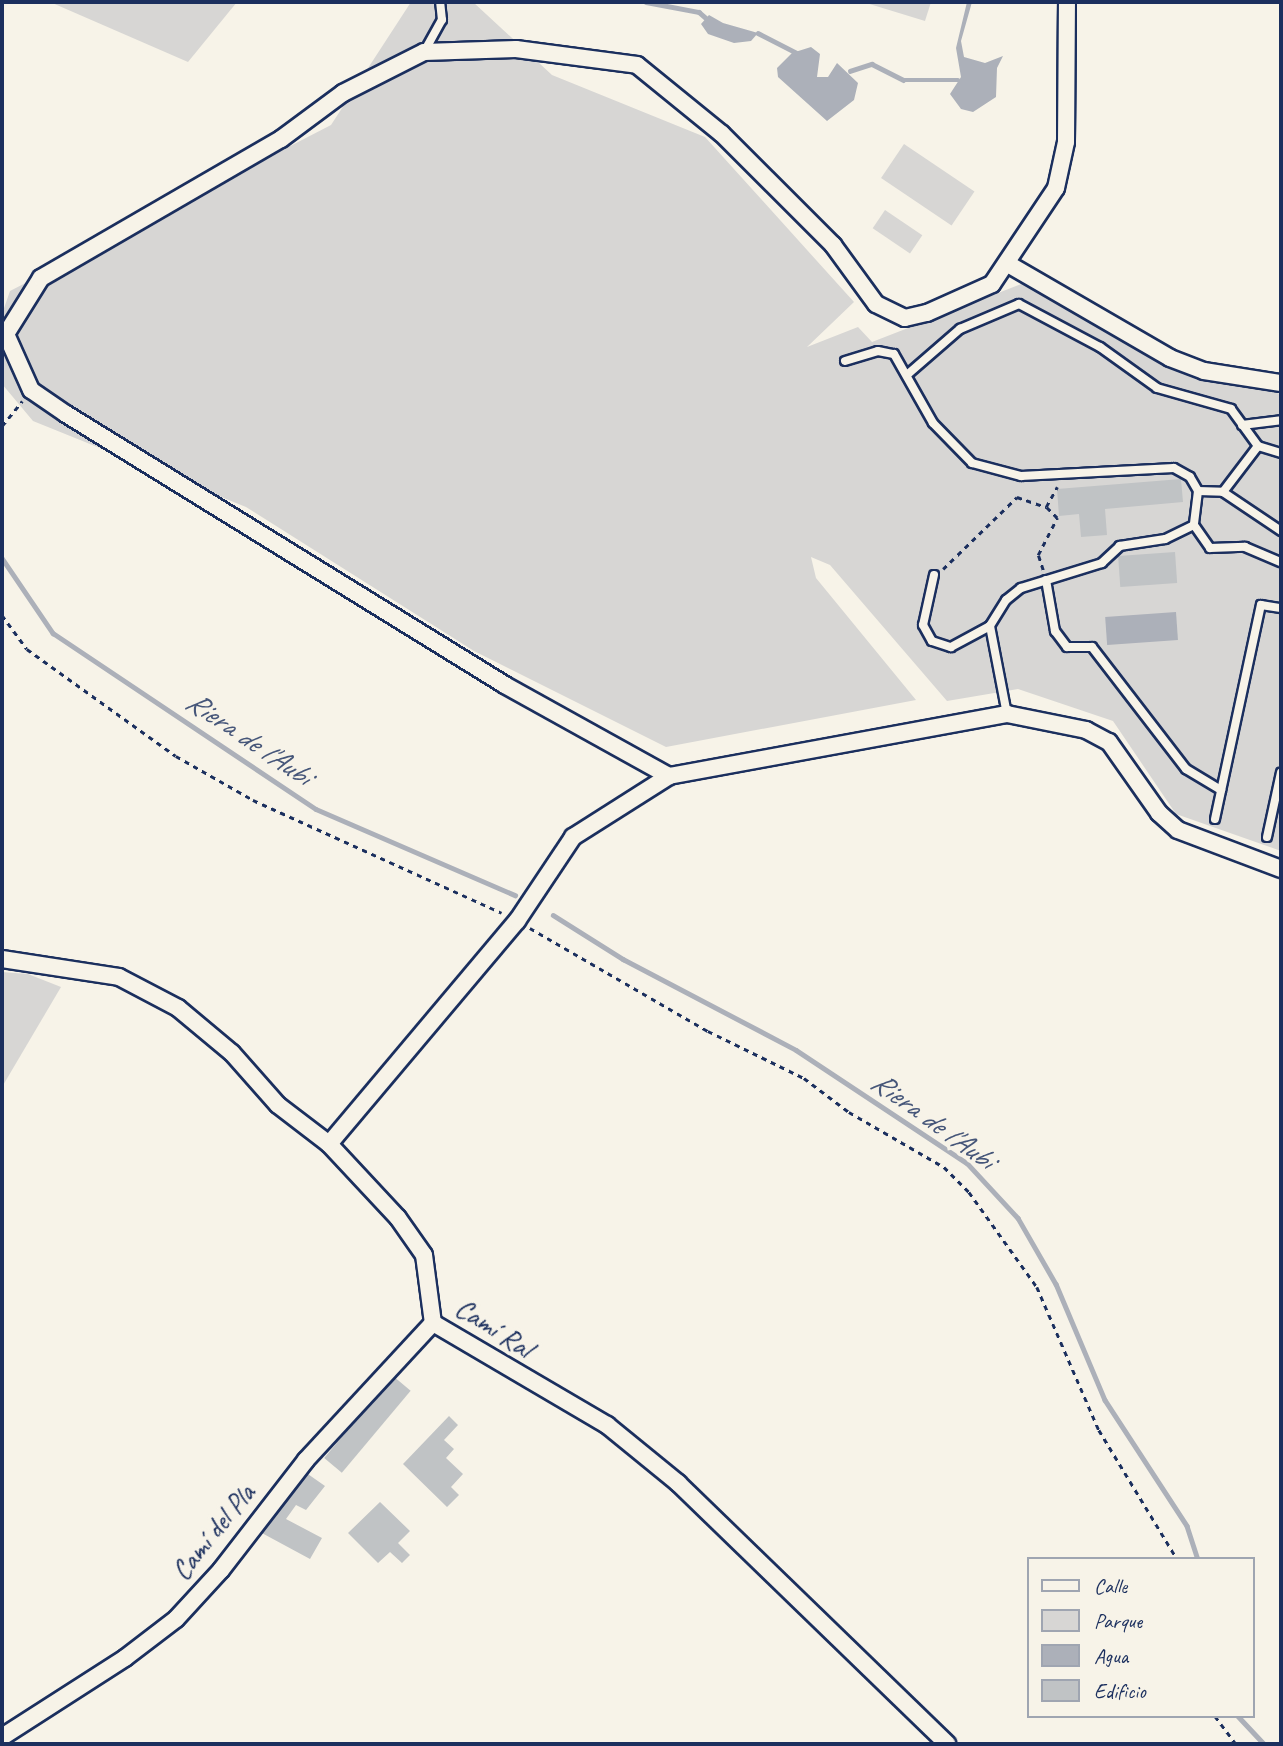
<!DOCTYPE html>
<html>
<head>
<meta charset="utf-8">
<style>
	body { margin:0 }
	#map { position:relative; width:1283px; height:1746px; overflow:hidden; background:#f7f3e8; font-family:Caveat,sans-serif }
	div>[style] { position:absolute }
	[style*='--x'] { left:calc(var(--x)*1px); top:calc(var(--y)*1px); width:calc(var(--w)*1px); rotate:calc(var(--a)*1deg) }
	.green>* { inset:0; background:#d7d6d4; transform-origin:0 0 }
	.water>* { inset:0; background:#acb0b9; transform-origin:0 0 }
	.stream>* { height:4.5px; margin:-2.25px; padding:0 2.25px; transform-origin:2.25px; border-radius:2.25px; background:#acb0b9 }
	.building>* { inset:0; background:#c0c3c5; transform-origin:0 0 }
	.path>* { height:2.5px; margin-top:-1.25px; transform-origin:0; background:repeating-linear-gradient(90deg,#1b2f5e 0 5px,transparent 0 10px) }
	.roads { filter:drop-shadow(2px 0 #1b2f5e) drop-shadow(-2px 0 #1b2f5e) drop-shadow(0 2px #1b2f5e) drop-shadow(0 -2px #1b2f5e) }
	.lane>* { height:8px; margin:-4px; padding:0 4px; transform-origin:4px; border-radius:4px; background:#f7f3e8 }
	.street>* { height:16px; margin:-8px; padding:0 8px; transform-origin:8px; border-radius:8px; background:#f7f3e8 }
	span { translate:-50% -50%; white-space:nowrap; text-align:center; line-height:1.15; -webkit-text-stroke:7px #f7f3e8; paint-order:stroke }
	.street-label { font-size:28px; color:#1b2f5e }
	.water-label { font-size:30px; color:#465679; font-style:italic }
	.frame { position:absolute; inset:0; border:4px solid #1b2f5e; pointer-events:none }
	.legend { position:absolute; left:1027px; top:1557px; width:228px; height:161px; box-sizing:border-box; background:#f7f3e8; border:2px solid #9fa5b1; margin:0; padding:9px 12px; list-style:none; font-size:21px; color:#1b2f5e }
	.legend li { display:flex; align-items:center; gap:14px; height:35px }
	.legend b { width:35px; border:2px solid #9fa5b1 }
</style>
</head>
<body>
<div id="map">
	<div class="green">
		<i style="clip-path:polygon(50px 2px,237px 2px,188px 62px)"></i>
		<i style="clip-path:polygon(411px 2px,473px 2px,552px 75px,705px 137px,854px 302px,807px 347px,858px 327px,872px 342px,1024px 283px,1162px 365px,1281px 394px,1281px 851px,1176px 814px,1113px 721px,1018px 689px,947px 701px,830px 565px,811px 557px,816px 578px,916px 700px,666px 747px,474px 651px,246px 507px,33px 421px,2px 384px,2px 314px,10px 291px,331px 125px)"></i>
		<i style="clip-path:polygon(863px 2px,931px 2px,925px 21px)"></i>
		<i style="left:904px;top:144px;width:85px;height:41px;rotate:34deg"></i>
		<i style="left:885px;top:210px;width:45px;height:22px;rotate:34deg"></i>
		<i style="clip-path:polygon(2px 972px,28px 974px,61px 987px,2px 1087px)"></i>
	</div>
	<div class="water">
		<i style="clip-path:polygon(967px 2px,972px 2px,961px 41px,964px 57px,985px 63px,1003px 56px,997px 68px,996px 97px,973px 112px,961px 109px,950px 94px,961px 77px,956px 48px)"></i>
		<i style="clip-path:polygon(709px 15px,723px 23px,758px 33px,751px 41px,734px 43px,708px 34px,701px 24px)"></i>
		<i style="clip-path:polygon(811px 47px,820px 54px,817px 77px,828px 77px,837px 63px,858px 83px,854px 100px,827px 121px,778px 77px,777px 68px,792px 53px)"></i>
		<i style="left:1176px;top:612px;width:28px;height:71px;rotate:86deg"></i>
	</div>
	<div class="stream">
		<i style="--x:646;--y:2;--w:54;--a:10.7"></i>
		<i style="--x:699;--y:12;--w:9;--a:41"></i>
		<i style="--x:758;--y:33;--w:42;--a:27.2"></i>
		<i style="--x:850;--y:71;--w:23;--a:-18"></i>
		<i style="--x:872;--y:64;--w:35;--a:27"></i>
		<i style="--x:903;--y:80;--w:55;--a:0"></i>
		<i style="--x:2;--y:558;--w:91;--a:55.8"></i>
		<i style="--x:53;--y:633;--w:316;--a:33.8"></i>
		<i style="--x:316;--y:809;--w:217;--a:23.4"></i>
		<i style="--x:553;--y:915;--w:83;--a:32.2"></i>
		<i style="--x:623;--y:959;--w:195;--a:27.7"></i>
		<i style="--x:796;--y:1050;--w:205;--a:33.5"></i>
		<i style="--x:967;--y:1163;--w:75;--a:47.2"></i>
		<i style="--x:1018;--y:1218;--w:76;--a:60.1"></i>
		<i style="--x:1056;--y:1284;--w:126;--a:67.1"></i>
		<i style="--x:1105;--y:1400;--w:150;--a:56.9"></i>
		<i style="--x:1187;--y:1526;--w:35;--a:72"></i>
		<i style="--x:1238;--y:1716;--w:38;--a:47"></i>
	</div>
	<div class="building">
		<i style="clip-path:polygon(1181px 479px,1183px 502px,1105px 509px,1107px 535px,1081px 537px,1079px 514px,1059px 516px,1057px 489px)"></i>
		<i style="left:1175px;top:552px;width:31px;height:57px;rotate:86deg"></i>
		<i style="left:393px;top:1376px;width:23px;height:107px;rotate:40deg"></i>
		<i style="clip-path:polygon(449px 1416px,458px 1425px,444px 1440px,454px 1449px,446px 1458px,463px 1474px,451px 1487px,459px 1495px,447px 1507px,403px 1464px)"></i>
		<i style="clip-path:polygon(305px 1472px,325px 1486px,306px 1510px,296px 1505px,286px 1519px,322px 1538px,310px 1559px,260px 1532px)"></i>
		<i style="clip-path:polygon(380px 1502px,410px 1531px,398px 1543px,410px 1555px,402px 1563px,390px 1552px,378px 1563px,348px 1533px)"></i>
	</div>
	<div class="path">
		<i style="--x:2;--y:426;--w:32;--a:-51"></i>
		<i style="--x:943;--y:569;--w:103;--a:-44.2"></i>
		<i style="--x:1017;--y:497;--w:31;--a:19"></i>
		<i style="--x:1046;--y:507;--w:23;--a:-61"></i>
		<i style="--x:1043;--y:570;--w:16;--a:-108"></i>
		<i style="--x:1038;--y:555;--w:42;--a:-62.8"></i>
		<i style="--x:1057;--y:518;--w:16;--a:-135"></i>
		<i style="--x:2;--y:615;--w:42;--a:53.7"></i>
		<i style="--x:27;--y:649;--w:183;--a:35.7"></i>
		<i style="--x:176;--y:756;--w:89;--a:29.7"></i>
		<i style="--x:253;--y:800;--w:273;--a:24.4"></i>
		<i style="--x:530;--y:928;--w:206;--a:30.1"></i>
		<i style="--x:708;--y:1031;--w:107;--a:26.1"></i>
		<i style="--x:804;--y:1078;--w:56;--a:37.1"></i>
		<i style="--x:849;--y:1112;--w:110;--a:30.1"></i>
		<i style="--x:944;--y:1167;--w:35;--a:45"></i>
		<i style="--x:969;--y:1192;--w:117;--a:54.4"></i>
		<i style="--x:1037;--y:1287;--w:156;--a:66.6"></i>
		<i style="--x:1099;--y:1430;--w:151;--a:58.8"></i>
		<i style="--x:1215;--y:1716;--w:35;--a:53"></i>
	</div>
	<div class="roads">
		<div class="lane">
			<i style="--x:424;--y:52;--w:37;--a:-61"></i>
			<i style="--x:442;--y:20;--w:18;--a:-96"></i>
			<i style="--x:845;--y:361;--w:34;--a:-17"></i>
			<i style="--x:878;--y:351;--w:16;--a:11"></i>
			<i style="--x:894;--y:354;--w:79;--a:60.5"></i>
			<i style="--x:933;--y:423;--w:56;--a:45.7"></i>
			<i style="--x:972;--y:463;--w:51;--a:14.9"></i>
			<i style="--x:1021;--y:476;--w:153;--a:-3"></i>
			<i style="--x:1174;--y:468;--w:18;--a:29"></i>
			<i style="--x:1190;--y:477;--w:16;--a:60"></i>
			<i style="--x:1198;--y:491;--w:34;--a:97"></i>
			<i style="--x:1194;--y:525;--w:32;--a:154"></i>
			<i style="--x:1165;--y:539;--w:46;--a:171.2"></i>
			<i style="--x:1120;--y:546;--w:25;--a:137"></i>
			<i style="--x:1102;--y:563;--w:85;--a:162.8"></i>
			<i style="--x:1021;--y:588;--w:19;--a:141"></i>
			<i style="--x:1006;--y:600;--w:31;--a:122"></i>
			<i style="--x:990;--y:626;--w:90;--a:79.1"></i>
			<i style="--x:908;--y:374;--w:69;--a:-40.9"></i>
			<i style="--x:960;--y:329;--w:64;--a:-23"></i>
			<i style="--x:1019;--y:304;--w:92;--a:28"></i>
			<i style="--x:1100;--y:347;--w:70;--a:35.7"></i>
			<i style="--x:1157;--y:388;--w:77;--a:15.8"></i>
			<i style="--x:1231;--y:409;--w:46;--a:53.9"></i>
			<i style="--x:1258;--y:446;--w:58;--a:127.3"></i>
			<i style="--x:1242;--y:425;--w:39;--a:-7"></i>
			<i style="--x:1258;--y:446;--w:24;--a:17"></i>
			<i style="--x:1198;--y:491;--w:25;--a:2"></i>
			<i style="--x:1223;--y:492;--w:70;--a:33.9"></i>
			<i style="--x:1194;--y:525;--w:28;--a:55"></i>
			<i style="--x:1210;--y:548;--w:35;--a:-2"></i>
			<i style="--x:1245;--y:547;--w:39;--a:23"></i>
			<i style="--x:934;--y:575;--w:51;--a:102.4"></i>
			<i style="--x:923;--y:625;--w:18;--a:61"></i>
			<i style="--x:932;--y:641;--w:20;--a:18"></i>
			<i style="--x:951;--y:647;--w:44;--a:-28.3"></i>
			<i style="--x:1046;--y:580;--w:52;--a:80"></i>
			<i style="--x:1055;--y:631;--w:20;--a:53"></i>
			<i style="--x:1067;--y:647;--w:25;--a:0"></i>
			<i style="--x:1092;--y:647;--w:154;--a:52.4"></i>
			<i style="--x:1186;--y:769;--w:41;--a:31"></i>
			<i style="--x:1215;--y:819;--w:219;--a:-77.9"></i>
			<i style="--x:1261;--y:605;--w:20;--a:9"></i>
			<i style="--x:1267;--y:837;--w:66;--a:-77.8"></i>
		</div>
		<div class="street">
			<i style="--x:1008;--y:264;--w:187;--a:30.1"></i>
			<i style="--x:1170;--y:358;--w:36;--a:21"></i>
			<i style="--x:1204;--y:371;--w:78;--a:8.9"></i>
			<i style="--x:669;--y:776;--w:188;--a:-151"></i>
			<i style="--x:505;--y:685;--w:516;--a:-148.31"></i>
			<i style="--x:66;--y:414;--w:42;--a:-145.6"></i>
			<i style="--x:31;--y:390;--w:61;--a:-114.1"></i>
			<i style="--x:6;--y:334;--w:66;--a:-58"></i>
			<i style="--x:41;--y:278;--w:277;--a:-30.1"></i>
			<i style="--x:281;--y:139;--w:77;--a:-36.6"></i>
			<i style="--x:343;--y:93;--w:91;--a:-26.8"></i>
			<i style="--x:424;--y:52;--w:92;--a:-1.9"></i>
			<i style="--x:516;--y:49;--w:122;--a:7.5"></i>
			<i style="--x:637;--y:65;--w:109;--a:39.1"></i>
			<i style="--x:722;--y:134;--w:157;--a:45"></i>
			<i style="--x:833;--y:245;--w:73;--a:53.9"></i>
			<i style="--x:876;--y:304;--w:32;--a:26"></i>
			<i style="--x:905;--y:318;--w:23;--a:-13"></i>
			<i style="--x:927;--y:313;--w:71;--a:-24"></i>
			<i style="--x:992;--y:284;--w:115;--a:-56.3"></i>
			<i style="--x:1056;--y:188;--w:47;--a:-77.7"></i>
			<i style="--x:1066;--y:142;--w:140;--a:-89.6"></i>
			<i style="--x:2;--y:959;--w:118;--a:8.7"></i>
			<i style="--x:119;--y:977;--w:67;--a:27.7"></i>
			<i style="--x:178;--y:1008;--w:70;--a:39.8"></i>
			<i style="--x:232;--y:1053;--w:69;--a:48.5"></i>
			<i style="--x:278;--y:1105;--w:64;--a:37.4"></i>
			<i style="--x:329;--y:1144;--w:101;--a:47"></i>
			<i style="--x:398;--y:1218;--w:45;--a:54.9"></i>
			<i style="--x:424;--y:1255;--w:69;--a:82.5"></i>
			<i style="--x:433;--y:1323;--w:202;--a:30.4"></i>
			<i style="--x:607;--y:1425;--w:92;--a:39.2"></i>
			<i style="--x:678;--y:1483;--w:375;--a:44.1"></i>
			<i style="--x:329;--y:1144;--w:292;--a:-49.9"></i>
			<i style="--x:517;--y:921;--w:101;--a:-56.3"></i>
			<i style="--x:573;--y:837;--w:114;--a:-32.4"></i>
			<i style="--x:669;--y:776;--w:344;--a:-10.4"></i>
			<i style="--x:1007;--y:714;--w:81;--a:11.4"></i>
			<i style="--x:1086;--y:730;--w:26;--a:28"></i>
			<i style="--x:1109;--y:742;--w:87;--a:54.8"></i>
			<i style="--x:1159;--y:813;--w:25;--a:42"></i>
			<i style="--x:1178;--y:830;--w:110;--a:20.7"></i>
			<i style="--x:2;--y:1737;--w:146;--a:-32.7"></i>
			<i style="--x:125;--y:1658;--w:64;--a:-37.4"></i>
			<i style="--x:176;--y:1619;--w:67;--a:-47.4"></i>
			<i style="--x:221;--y:1570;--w:139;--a:-52.3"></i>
			<i style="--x:306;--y:1460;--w:187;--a:-47.2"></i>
		</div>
	</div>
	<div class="street-label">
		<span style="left:494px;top:1328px;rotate:33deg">Camí Ral</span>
		<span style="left:213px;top:1532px;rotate:-51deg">Camí del Pla</span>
	</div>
	<div class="water-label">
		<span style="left:249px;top:738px;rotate:34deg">Riera de l'Aubi</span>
		<span style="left:933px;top:1120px;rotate:36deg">Riera de l'Aubi</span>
	</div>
	<div class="frame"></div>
	<ul class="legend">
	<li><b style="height:9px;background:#f7f3e8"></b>Calle</li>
	<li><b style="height:19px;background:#d7d6d4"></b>Parque</li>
	<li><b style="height:19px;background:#acb0b9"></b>Agua</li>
	<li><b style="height:19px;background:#c0c3c5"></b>Edificio</li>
	</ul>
</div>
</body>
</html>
